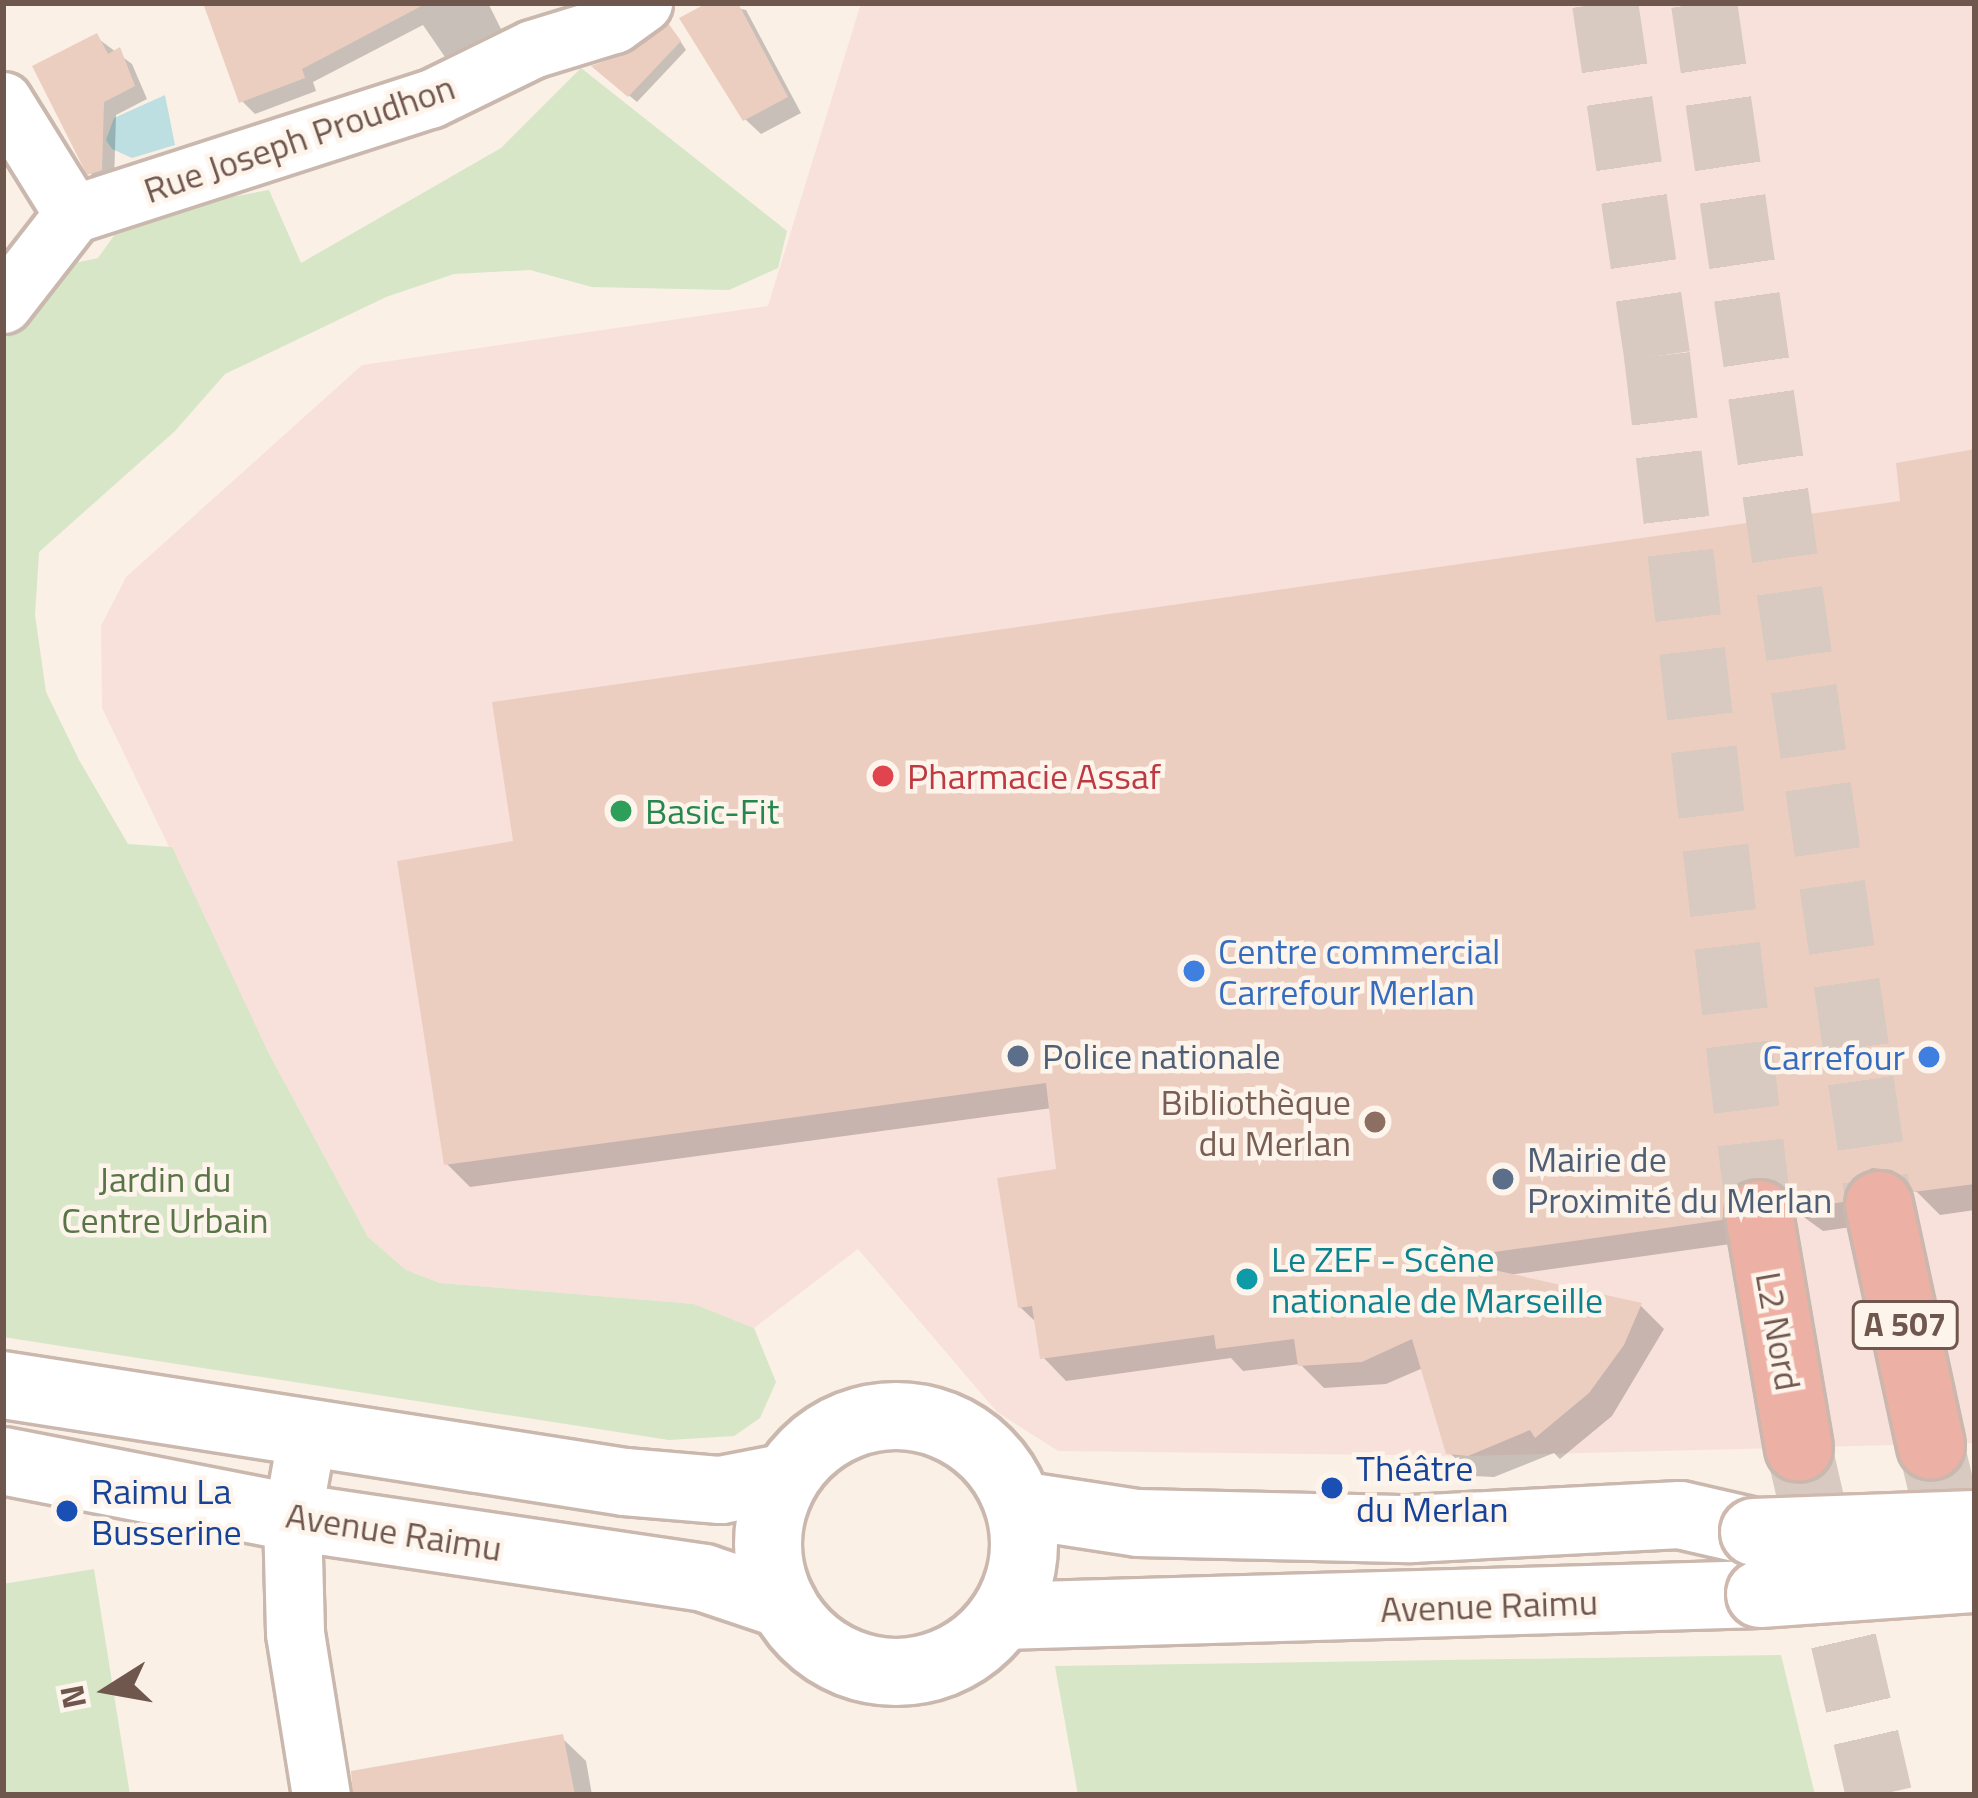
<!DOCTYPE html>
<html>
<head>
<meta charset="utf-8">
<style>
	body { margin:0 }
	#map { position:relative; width:1978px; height:1798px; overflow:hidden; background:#faf0e6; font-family:"Titillium Web",sans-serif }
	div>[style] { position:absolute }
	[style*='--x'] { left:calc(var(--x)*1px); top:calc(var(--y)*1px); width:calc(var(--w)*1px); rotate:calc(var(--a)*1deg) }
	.commercial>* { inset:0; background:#f9e1db }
	.green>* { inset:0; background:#d6e6c6 }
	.water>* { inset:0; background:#bddfe1 }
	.shadow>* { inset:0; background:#0003 }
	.building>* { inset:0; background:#eccec1 }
	.highway-tunnel>* { height:66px; margin-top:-33px; transform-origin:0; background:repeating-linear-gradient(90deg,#d8cac0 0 66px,transparent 0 99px) }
	.roads { filter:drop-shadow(3px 0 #cab8ae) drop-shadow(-3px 0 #cab8ae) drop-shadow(0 3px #cab8ae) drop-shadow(0 -3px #cab8ae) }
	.street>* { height:57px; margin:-28.5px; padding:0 28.5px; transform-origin:28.5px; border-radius:28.5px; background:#fff }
	.secondary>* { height:66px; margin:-33px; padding:0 33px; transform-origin:33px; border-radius:33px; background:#fff }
	.secondary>.ring { margin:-33px; padding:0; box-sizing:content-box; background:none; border:66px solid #fff; border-radius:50% }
	.highway>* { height:66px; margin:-33px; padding:0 33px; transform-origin:33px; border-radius:33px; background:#edb0a4 }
	.bridges { filter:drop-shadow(3px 0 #cfb9ae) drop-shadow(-3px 0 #cfb9ae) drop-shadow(0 3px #cfb9ae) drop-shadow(0 -3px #cfb9ae) }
	.secondary-bridge>* { height:66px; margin:-33px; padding:0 33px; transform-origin:33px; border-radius:33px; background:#fff }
	.dots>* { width:33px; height:33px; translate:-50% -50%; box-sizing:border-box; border:6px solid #fdf5ec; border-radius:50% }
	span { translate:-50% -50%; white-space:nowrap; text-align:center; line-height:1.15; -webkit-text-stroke:9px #fdf5ec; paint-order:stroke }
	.shield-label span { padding:3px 9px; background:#fdf5ec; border:3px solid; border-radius:9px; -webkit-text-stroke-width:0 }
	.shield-label { font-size:33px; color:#70574e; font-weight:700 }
	.street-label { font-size:36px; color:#70574e }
	.health-label { font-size:36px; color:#be3a42 }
	.left { translate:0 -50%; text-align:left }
	.leisure-label { font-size:36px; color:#27864d }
	.shop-label { font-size:36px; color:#366cbe }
	.right { translate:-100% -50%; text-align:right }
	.service-label { font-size:36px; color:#4e5e75 }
	.education-label { font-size:36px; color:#785e54 }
	.park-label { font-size:36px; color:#597547 }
	.culture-label { font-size:36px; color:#0d838f }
	.transit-label { font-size:36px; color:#164399 }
	.frame { position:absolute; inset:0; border:6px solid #70574e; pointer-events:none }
	.north { position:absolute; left:48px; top:1630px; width:120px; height:120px; -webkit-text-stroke:9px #fdf5ec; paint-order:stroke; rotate:259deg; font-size:33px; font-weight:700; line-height:48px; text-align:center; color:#70574e }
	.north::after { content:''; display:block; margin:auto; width:42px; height:54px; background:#70574e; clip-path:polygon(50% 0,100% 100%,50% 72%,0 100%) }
</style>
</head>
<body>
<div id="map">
	<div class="commercial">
		<i style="clip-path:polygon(861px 3px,1975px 3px,1975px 1443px,1467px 1456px,1058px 1451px,997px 1412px,858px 1249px,754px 1328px,694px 1304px,440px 1283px,406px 1270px,368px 1237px,268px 1052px,102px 708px,101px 626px,126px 577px,362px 365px,768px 306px)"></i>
	</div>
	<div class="green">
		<i style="clip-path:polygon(581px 68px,787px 231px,778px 268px,729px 290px,592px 287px,530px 270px,454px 274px,386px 297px,225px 374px,175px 431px,39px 552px,35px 615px,46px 692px,79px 760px,128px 844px,172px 847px,268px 1052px,368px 1237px,406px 1270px,440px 1283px,694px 1304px,754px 1328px,776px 1382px,760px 1418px,734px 1436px,669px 1440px,3px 1337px,3px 341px,66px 265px,98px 258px,128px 216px,269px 190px,301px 263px,501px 148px)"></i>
		<i style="clip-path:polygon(94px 1569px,130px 1795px,3px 1795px,3px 1584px)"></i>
		<i style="clip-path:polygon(1781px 1655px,1815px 1795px,1078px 1795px,1055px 1666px)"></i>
	</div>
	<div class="water">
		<i style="clip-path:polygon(165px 95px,175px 145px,132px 158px,112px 149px,106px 140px,114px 118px)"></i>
	</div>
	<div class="shadow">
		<i style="clip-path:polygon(219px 3px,488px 3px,501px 29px,445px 57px,423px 25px,313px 82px,316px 91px,255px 114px,242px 101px)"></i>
		<i style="clip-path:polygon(714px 3px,746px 10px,801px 113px,761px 134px,745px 119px)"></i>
		<i style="clip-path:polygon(675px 33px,686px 50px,637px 102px,602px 73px)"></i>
		<i style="clip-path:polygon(96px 37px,132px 64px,147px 99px,116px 115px,114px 183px,104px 187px,90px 173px)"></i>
		<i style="clip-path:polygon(1975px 452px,1975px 1210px,1940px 1215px,1917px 1192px,1897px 1190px,1866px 1225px,1823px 1231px,1779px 1199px,1745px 1242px,1509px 1275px,1641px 1306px,1664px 1329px,1612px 1416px,1560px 1459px,1554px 1453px,1494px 1477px,1473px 1476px,1449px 1452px,1423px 1368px,1386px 1384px,1324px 1388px,1300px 1364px,1243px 1371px,1231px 1358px,1066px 1381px,1043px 1357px,1038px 1324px,1020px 1307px,1060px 1172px,1052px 1108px,470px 1187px,447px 1164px,516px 844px,1903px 504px)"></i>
		<i style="clip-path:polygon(562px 1738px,586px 1761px,592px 1795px,402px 1795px)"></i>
	</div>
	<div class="building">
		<i style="clip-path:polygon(203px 3px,427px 3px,302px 69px,305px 78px,239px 103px)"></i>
		<i style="clip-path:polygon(707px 3px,738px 3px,788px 97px,743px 121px,679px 18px)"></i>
		<i style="clip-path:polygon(668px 23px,681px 41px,628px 97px,591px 66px,633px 51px)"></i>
		<i style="clip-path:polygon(97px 33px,108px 54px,120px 47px,135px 86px,104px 102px,102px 170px,87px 175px,32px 66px)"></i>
		<i style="clip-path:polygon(1975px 449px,1975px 1184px,1913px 1192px,1892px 1170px,1872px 1168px,1853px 1178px,1843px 1202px,1796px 1209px,1787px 1189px,1754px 1177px,1734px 1186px,1722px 1220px,1445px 1259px,1642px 1303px,1624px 1345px,1589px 1393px,1535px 1438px,1530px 1430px,1468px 1456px,1446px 1454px,1412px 1339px,1362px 1362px,1298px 1366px,1294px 1339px,1216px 1349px,1214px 1335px,1040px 1359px,1032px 1306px,1018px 1308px,997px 1178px,1056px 1169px,1046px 1083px,444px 1165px,397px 861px,513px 841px,492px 702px,1900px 501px,1896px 463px)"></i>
		<i style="clip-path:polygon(563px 1734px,575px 1795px,353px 1795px,351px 1771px)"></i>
	</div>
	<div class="highway-tunnel">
		<i style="--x:1605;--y:3;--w:357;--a:81.6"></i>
		<i style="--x:1657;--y:356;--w:864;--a:83.22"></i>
		<i style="--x:1704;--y:3;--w:1215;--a:81.72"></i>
		<i style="--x:1931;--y:1445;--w:190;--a:76.6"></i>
		<i style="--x:1799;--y:1448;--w:356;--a:77"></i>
	</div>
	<div class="roads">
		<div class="street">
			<i style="--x:3;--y:101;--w:133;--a:58.2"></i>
			<i style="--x:73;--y:214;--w:375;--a:-17.9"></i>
			<i style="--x:430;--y:99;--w:114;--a:-26.1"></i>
			<i style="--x:532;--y:49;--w:86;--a:-17"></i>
			<i style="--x:614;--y:24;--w:36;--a:-36"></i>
			<i style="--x:3;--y:304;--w:114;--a:-52.1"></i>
			<i style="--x:307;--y:1434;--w:84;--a:100.2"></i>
			<i style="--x:292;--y:1517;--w:116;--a:88.5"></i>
			<i style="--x:295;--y:1633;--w:164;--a:80.9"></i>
		</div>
		<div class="secondary">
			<i style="--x:3;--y:1385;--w:630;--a:8.86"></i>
			<i style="--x:625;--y:1482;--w:96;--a:4.8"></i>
			<i style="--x:721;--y:1490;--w:63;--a:-11"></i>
			<i class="ring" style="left:768px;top:1416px;width:190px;height:190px"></i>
			<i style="--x:3;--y:1461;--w:294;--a:11"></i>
			<i style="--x:292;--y:1517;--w:416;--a:8.4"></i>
			<i style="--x:704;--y:1578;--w:84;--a:18.6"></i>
			<i style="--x:1020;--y:1505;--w:119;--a:8.7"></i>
			<i style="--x:1138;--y:1523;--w:273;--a:1.3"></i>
			<i style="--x:1411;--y:1529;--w:269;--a:-3"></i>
			<i style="--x:1680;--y:1515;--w:76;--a:12.9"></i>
			<i style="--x:1002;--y:1616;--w:758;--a:-1.66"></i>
		</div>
		<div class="highway">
			<i style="--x:1879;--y:1205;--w:246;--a:77.8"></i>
			<i style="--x:1759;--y:1214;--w:237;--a:80.3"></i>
		</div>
	</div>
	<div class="bridges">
		<div class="secondary-bridge">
			<i style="--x:1754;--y:1532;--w:221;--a:-2.1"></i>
			<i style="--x:1760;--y:1594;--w:216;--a:-4"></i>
		</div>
	</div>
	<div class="dots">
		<i style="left:883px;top:776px;background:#e0444e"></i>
		<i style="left:621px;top:811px;background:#2e9e5b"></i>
		<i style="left:1194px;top:971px;background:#3f7fe0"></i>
		<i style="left:1018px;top:1056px;background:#5c6f8a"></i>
		<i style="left:1929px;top:1057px;background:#3f7fe0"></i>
		<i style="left:1375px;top:1122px;background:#8d6e63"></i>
		<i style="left:1503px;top:1179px;background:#5c6f8a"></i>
		<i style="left:1247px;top:1279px;background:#0f9aa8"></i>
		<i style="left:1332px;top:1488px;background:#1a4fb4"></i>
		<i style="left:67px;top:1511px;background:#1a4fb4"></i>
	</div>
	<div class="shield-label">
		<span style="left:1905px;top:1325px">A 507</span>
	</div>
	<div class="street-label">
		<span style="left:299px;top:138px;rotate:-19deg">Rue Joseph Proudhon</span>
		<span style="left:1779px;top:1331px;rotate:80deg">L2 Nord</span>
		<span style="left:394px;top:1531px;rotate:9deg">Avenue Raimu</span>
		<span style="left:1489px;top:1605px;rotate:-2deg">Avenue Raimu</span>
	</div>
	<div class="health-label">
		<span class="left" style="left:907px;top:776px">Pharmacie Assaf</span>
	</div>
	<div class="leisure-label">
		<span class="left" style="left:645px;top:811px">Basic-Fit</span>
	</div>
	<div class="shop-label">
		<span class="left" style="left:1218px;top:971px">Centre commercial<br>Carrefour Merlan</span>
		<span class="right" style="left:1905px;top:1057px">Carrefour</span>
	</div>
	<div class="service-label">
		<span class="left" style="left:1042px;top:1056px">Police nationale</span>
		<span class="left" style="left:1527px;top:1179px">Mairie de<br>Proximité du Merlan</span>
	</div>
	<div class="education-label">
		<span class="right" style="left:1351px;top:1122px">Bibliothèque<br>du Merlan</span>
	</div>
	<div class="park-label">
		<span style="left:165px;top:1199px">Jardin du<br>Centre Urbain</span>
	</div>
	<div class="culture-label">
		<span class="left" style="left:1271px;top:1279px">Le ZEF - Scène<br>nationale de Marseille</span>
	</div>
	<div class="transit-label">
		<span class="left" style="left:1356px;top:1488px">Théâtre<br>du Merlan</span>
		<span class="left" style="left:91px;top:1511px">Raimu La<br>Busserine</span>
	</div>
	<div class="frame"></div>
	<div class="north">N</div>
</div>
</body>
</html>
